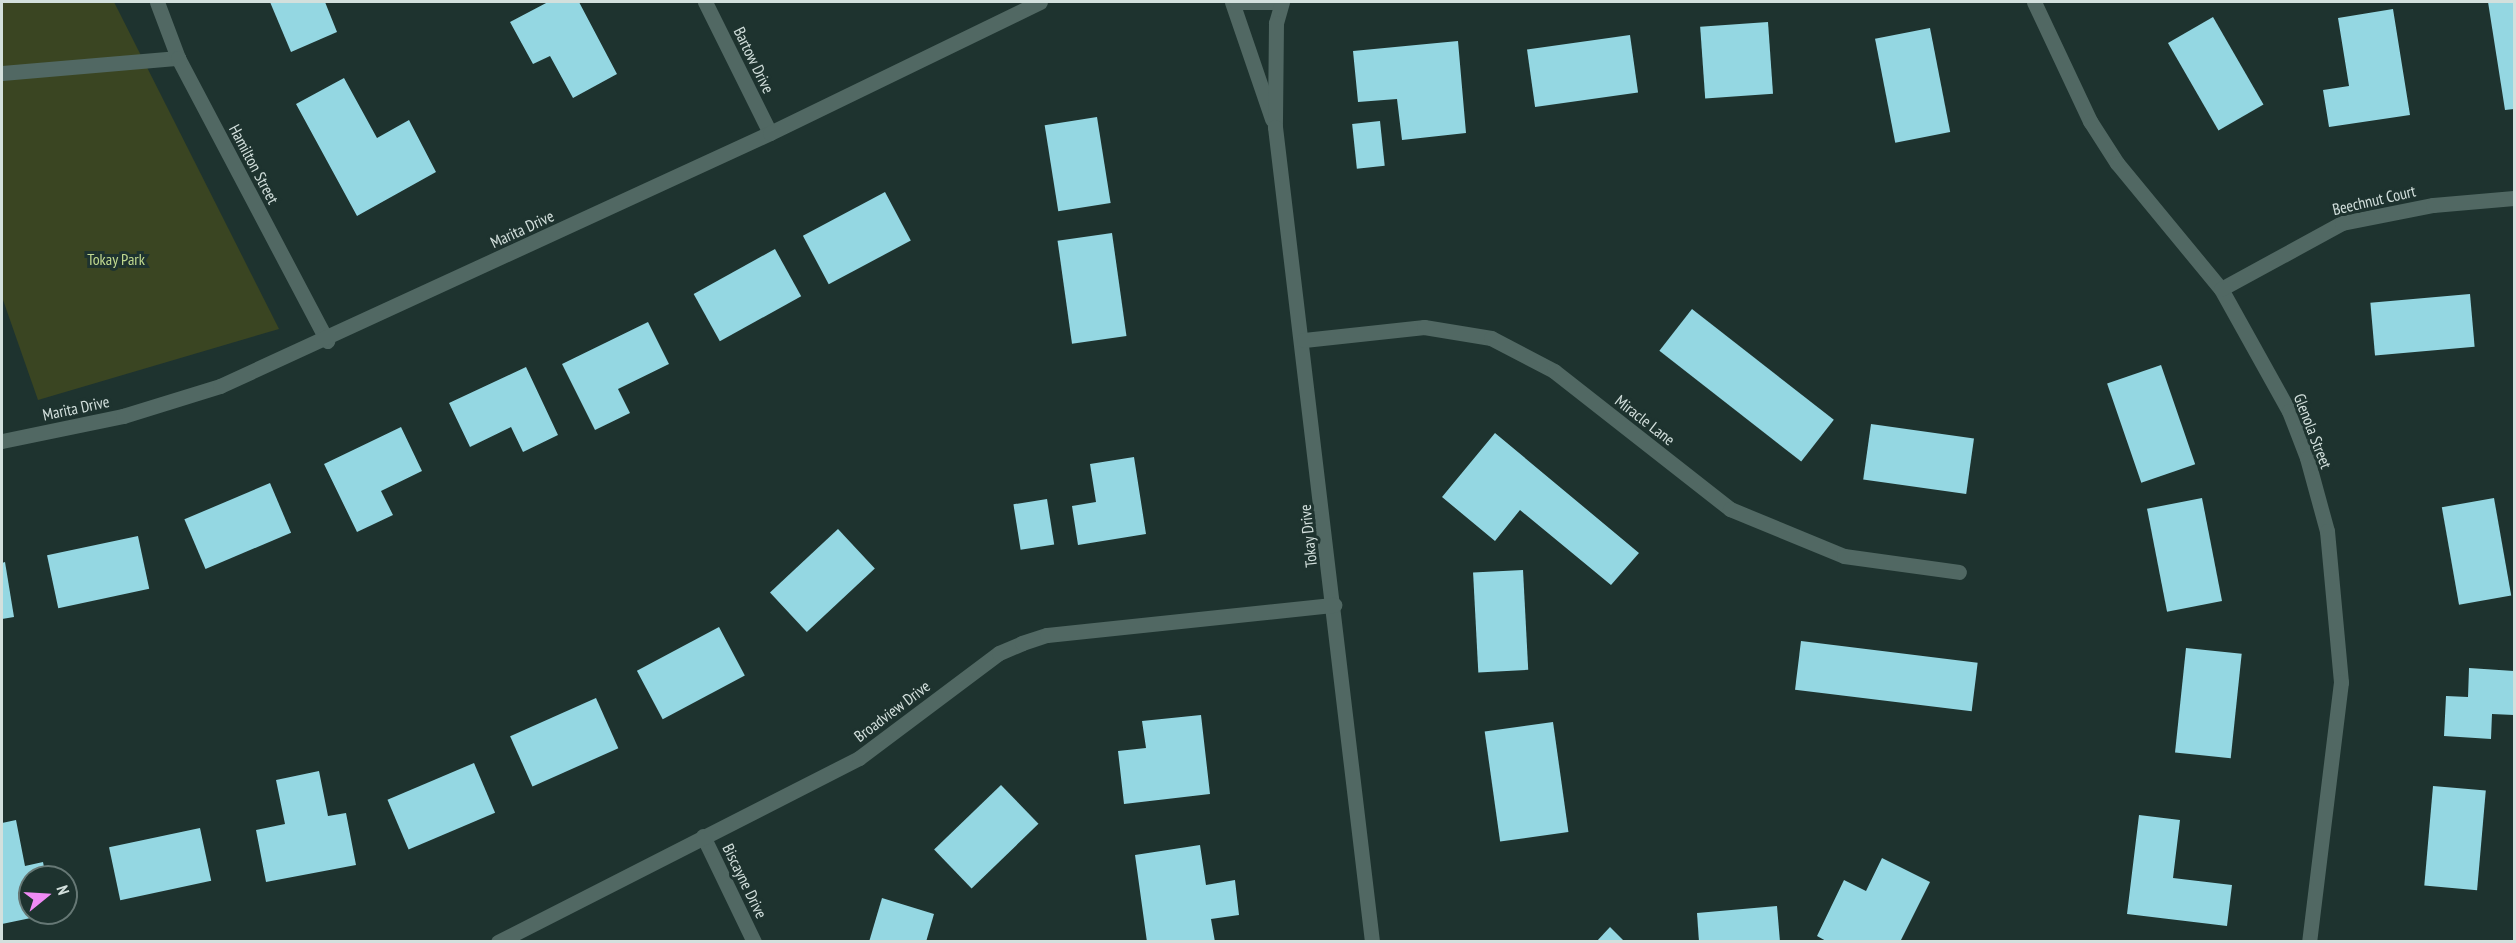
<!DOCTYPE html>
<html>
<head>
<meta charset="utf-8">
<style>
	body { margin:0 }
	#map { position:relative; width:2516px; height:943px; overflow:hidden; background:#1e332f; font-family:"PT Sans Narrow",sans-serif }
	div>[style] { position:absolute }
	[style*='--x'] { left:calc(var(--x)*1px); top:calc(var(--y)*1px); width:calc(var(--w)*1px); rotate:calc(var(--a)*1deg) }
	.green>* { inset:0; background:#3a4522 }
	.building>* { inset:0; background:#94d7e2; transform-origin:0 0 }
	.lane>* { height:15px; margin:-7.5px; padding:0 7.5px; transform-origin:7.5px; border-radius:7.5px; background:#516863 }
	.street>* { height:15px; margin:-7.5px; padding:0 7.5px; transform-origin:7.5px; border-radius:7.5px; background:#516863 }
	span { translate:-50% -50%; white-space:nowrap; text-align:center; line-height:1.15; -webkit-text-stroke:6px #1e332f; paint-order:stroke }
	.street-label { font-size:16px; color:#d3e0dd }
	.park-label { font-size:16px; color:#c2da90 }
	.frame { position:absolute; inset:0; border:3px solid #d3e0dd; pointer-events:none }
	.north { position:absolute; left:18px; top:865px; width:60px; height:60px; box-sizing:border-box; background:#1e332f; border:2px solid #667875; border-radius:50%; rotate:72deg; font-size:16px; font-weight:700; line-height:24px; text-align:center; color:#d3e0dd }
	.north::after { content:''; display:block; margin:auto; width:21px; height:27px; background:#f08bf5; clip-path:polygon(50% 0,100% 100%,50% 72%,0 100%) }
</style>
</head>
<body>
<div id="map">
	<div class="green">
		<i style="clip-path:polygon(2px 2px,114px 2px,279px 329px,38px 400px,2px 297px)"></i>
	</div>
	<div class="building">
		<i style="clip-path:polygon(270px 2px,325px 2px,337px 32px,291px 52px)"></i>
		<i style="clip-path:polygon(548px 2px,579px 2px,617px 74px,573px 98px,550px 56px,533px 64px,510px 22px)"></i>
		<i style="clip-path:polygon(2488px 2px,2514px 2px,2514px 109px,2505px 110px)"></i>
		<i style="clip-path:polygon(2393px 9px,2410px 115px,2329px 127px,2323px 90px,2349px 86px,2338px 18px)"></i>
		<i style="left:2213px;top:17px;width:101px;height:52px;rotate:60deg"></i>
		<i style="left:1768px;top:22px;width:72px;height:68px;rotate:86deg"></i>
		<i style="left:1930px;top:28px;width:106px;height:56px;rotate:79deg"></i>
		<i style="left:1630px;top:35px;width:58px;height:104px;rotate:82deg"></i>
		<i style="clip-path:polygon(1458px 41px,1466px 133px,1402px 140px,1397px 99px,1358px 102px,1353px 51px)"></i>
		<i style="clip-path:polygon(344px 78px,377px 138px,409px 120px,436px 172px,357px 216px,296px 104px)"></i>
		<i style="left:1097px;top:117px;width:87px;height:53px;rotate:81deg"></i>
		<i style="left:1380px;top:121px;width:45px;height:28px;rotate:84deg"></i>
		<i style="left:885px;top:192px;width:55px;height:93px;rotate:62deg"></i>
		<i style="left:1112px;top:233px;width:104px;height:55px;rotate:82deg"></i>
		<i style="left:775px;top:249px;width:54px;height:93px;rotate:61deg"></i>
		<i style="left:2470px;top:294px;width:53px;height:100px;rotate:85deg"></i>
		<i style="left:1692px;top:309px;width:180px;height:53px;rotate:38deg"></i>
		<i style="clip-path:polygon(648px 322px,669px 364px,618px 389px,630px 413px,595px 430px,562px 364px)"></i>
		<i style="left:2161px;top:365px;width:105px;height:57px;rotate:71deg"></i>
		<i style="clip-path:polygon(526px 367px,558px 435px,523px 452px,511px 427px,470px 447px,449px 403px)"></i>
		<i style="left:1871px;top:424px;width:104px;height:56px;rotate:8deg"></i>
		<i style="clip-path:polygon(401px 427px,422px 471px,381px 491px,393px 515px,357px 532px,324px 464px)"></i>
		<i style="clip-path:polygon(1495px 433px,1639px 553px,1611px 585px,1520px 510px,1495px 541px,1442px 497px)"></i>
		<i style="clip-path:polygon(1134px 457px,1146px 534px,1078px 545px,1072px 506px,1096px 502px,1090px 464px)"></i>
		<i style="left:270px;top:483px;width:54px;height:93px;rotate:67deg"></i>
		<i style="left:2202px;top:498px;width:105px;height:56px;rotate:79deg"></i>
		<i style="left:2494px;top:498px;width:99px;height:53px;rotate:80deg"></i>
		<i style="left:1047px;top:499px;width:46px;height:34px;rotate:81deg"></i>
		<i style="left:838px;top:529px;width:54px;height:93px;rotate:47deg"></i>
		<i style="left:138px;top:536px;width:54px;height:93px;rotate:78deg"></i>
		<i style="clip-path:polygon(5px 562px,14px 617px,2px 619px,2px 563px)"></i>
		<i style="left:1523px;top:570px;width:100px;height:50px;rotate:87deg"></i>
		<i style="left:719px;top:627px;width:55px;height:93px;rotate:62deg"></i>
		<i style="left:1801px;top:641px;width:178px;height:49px;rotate:7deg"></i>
		<i style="left:2186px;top:648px;width:56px;height:105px;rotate:6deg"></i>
		<i style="clip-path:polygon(2469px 668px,2514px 671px,2514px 715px,2492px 714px,2491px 739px,2444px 736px,2446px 696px,2468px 697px)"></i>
		<i style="left:596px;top:698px;width:55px;height:94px;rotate:66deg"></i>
		<i style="clip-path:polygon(1201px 715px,1210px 794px,1124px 804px,1118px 751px,1146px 748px,1142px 721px)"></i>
		<i style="left:1553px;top:722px;width:111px;height:69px;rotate:82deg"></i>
		<i style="left:474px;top:763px;width:54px;height:94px;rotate:67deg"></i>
		<i style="clip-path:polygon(319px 771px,328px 816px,346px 813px,356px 865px,266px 882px,256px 830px,285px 824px,276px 780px)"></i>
		<i style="left:1001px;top:785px;width:54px;height:93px;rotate:46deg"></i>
		<i style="left:2433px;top:786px;width:53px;height:100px;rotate:5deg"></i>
		<i style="clip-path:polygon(2139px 815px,2180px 820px,2173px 878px,2232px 885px,2227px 926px,2127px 914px)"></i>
		<i style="clip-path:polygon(16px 820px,25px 866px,43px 862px,46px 877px,30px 877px,30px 913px,50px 914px,2px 924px,2px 823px)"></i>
		<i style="left:200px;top:828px;width:54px;height:93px;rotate:78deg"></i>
		<i style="clip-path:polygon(1200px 845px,1206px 885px,1235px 880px,1239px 915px,1211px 919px,1215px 942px,1147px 942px,1135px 855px)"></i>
		<i style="clip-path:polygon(1882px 858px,1930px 882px,1900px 942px,1828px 942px,1817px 936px,1844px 880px,1866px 891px)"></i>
		<i style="clip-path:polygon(882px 898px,934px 914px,926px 942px,869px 942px)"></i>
		<i style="clip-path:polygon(1777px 906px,1780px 942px,1699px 942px,1697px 913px)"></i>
		<i style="clip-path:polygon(1610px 927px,1625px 942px,1596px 942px)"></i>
	</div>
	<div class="lane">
		<i style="--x:2;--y:73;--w:177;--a:-4.9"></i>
	</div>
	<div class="street">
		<i style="--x:157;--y:2;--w:60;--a:69.4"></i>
		<i style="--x:178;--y:58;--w:320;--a:62.2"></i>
		<i style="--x:705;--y:2;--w:146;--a:63.6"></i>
		<i style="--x:1232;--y:2;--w:124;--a:71.1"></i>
		<i style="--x:1236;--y:2;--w:36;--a:0"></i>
		<i style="--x:1282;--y:2;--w:22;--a:106"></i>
		<i style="--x:1276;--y:23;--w:104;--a:90.6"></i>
		<i style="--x:1275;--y:127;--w:821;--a:83.21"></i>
		<i style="--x:2034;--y:2;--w:132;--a:64.8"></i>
		<i style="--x:2090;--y:121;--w:50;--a:57.3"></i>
		<i style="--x:2117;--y:163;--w:163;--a:50.5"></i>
		<i style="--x:2221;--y:289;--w:140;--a:60.9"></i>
		<i style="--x:2289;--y:411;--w:50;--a:69"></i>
		<i style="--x:2307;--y:458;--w:76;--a:74.7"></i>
		<i style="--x:2327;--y:531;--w:152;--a:84.7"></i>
		<i style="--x:2341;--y:682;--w:262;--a:97"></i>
		<i style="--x:2221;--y:289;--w:138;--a:-28.6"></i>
		<i style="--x:2342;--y:223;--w:93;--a:-11.2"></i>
		<i style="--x:2433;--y:205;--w:81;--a:-4.9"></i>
		<i style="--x:1304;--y:340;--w:121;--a:-6.2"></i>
		<i style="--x:1424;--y:327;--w:68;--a:9.3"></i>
		<i style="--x:1491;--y:338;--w:71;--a:27.6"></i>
		<i style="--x:1554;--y:371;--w:224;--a:38.1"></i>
		<i style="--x:1730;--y:509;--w:123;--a:22.4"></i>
		<i style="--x:1844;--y:556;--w:116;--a:7.9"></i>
		<i style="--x:2;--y:441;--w:124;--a:-11.7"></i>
		<i style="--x:123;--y:416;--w:102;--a:-17.2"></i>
		<i style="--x:220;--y:386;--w:605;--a:-24.7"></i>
		<i style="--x:770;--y:133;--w:300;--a:-25.9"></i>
		<i style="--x:703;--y:836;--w:118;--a:64.3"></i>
		<i style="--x:498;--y:942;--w:405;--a:-27"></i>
		<i style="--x:859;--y:758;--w:175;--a:-36.9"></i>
		<i style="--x:999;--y:653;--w:25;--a:-23"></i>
		<i style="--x:1022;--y:643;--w:26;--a:-18"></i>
		<i style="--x:1047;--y:635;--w:289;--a:-6"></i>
	</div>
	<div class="street-label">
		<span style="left:754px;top:60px;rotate:64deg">Bartow Drive</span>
		<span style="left:254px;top:164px;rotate:62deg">Hamilton Street</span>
		<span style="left:2374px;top:200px;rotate:-13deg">Beechnut Court</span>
		<span style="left:522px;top:229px;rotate:-25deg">Marita Drive</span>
		<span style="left:76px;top:408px;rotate:-12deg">Marita Drive</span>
		<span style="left:1645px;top:420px;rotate:38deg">Miracle Lane</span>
		<span style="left:2313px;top:431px;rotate:69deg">Glenola Street</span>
		<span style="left:1308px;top:536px;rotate:-96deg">Tokay Drive</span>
		<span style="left:892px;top:711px;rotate:-37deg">Broadview Drive</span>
		<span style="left:745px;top:881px;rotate:64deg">Biscayne Drive</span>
	</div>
	<div class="park-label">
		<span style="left:116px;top:259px">Tokay Park</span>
	</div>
	<div class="frame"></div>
	<div class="north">N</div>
</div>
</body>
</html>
